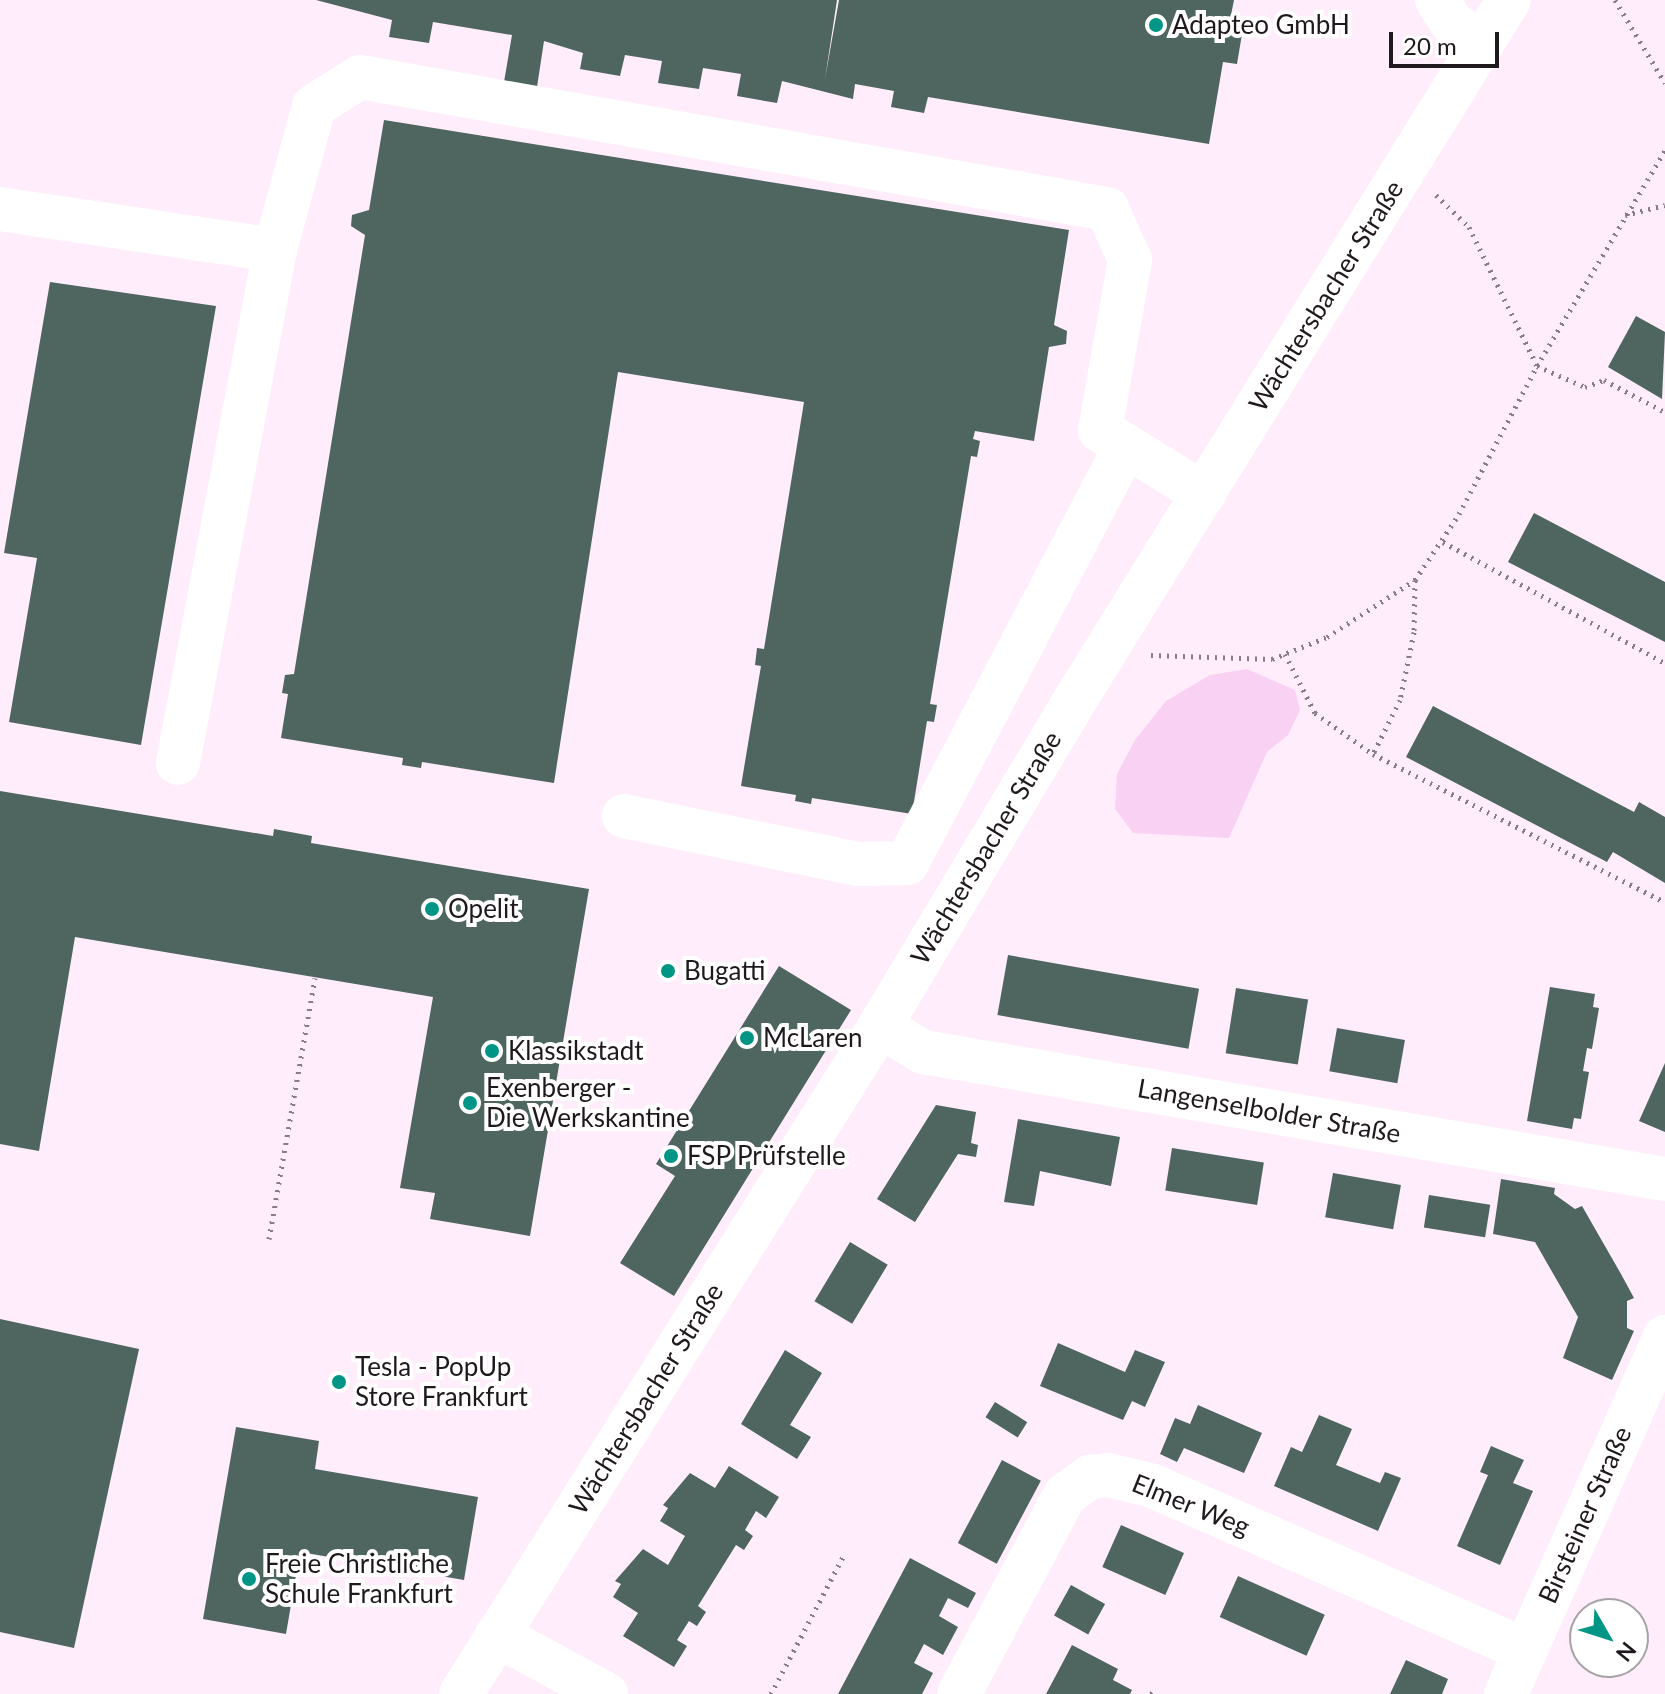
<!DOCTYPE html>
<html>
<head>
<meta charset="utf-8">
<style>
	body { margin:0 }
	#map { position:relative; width:1665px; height:1694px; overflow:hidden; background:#ffedfc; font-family:Lato,sans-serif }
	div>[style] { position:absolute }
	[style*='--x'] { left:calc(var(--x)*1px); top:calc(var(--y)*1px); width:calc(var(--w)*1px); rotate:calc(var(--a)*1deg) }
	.green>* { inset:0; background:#f9d1f3 }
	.building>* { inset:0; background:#4f6560; transform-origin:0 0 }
	.path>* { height:5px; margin-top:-2.5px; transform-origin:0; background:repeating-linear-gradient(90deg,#887c86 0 2px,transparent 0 8px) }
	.minor>* { height:44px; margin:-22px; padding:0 22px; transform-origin:22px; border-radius:22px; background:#fff }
	.dots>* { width:22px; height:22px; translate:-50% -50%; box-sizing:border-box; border:4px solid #fff; border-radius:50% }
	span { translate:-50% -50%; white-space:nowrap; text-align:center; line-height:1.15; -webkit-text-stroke:8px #fff; paint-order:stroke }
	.poi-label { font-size:26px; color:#1f191e }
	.left { translate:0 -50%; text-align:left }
	.street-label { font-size:26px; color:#1f191e }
	.north { position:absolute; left:1569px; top:1598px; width:80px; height:80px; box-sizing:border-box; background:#fff; border:2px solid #a5a3a5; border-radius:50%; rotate:129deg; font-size:22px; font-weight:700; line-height:32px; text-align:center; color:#1f191e }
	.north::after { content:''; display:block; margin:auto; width:28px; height:36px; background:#009585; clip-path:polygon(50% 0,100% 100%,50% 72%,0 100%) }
	.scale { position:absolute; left:1389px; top:32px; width:110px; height:36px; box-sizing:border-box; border:4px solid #1f191e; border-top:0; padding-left:10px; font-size:24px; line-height:28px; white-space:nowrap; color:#1f191e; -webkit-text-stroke:6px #fff; paint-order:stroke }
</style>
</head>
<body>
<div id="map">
	<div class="green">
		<i style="clip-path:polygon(1247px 669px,1295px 690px,1300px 710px,1288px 735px,1267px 752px,1229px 838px,1133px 833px,1115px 809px,1117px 774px,1135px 740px,1166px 701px,1210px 675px)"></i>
	</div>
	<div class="building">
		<i style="clip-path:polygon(316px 0,837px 0,825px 79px,839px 0,1234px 0,1230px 20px,1244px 22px,1237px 64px,1223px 62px,1209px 144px,928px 97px,924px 113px,891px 107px,894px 91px,855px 84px,853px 99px,782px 81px,777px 103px,737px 96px,741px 74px,703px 68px,699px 89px,658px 83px,662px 61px,625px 55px,620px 76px,580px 69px,583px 53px,544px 41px,537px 87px,504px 82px,512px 35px,433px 22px,429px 43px,389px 37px,392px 20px)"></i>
		<i style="clip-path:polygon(384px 120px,1069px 230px,1054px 325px,1067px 331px,1066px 344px,1049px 347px,1034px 441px,975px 431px,973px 439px,980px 441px,977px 457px,971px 456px,930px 704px,937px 705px,934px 722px,927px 721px,912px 814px,812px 798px,811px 804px,795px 801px,796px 795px,741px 786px,761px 666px,755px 665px,757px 648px,764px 649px,804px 402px,618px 372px,554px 783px,422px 762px,421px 768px,402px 765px,403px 758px,281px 738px,288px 694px,282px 693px,285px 675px,294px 674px,365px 235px,351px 226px,352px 215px,369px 210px)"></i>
		<i style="clip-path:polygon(50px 282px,216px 306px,141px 745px,9px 722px,37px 558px,4px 553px)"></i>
		<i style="clip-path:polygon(1636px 316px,1665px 332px,1662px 399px,1608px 367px)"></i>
		<i style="clip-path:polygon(1534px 513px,1665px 582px,1665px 642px,1508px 562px)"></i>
		<i style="clip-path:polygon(1433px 706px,1634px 812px,1639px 802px,1665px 817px,1665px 883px,1613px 852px,1607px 862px,1406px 757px)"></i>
		<i style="clip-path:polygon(0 791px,273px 836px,274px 829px,312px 836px,311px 843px,589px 889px,530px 1236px,430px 1219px,435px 1193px,400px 1188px,433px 997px,75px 937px,39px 1151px,0 1144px)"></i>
		<i style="left:1008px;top:955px;width:194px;height:61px;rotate:10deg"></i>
		<i style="clip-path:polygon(779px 966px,851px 1010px,674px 1296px,620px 1263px,675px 1176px,656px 1164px)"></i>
		<i style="clip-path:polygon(1550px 987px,1595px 994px,1593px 1007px,1599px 1008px,1592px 1049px,1587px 1048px,1583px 1071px,1589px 1072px,1581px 1119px,1574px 1118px,1572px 1129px,1527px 1121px)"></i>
		<i style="left:1236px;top:988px;width:73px;height:66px;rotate:9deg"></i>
		<i style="left:1337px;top:1028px;width:69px;height:44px;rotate:10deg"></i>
		<i style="clip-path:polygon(1665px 1063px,1665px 1132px,1639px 1121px)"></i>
		<i style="clip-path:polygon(936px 1105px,976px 1112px,971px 1143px,978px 1145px,976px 1157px,958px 1154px,915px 1222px,877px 1199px)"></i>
		<i style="clip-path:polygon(1018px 1119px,1120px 1137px,1111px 1186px,1040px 1171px,1034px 1206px,1004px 1202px)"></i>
		<i style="left:1172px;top:1148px;width:93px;height:43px;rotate:9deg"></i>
		<i style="left:1333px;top:1173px;width:69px;height:45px;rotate:10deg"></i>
		<i style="clip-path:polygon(1501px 1179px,1555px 1188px,1554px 1194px,1575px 1209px,1582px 1206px,1621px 1274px,1634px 1298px,1627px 1301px,1627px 1328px,1634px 1331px,1612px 1380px,1563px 1358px,1578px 1317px,1535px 1242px,1493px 1234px)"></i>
		<i style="left:1429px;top:1195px;width:62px;height:33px;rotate:9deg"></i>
		<i style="left:850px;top:1242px;width:44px;height:69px;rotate:31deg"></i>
		<i style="clip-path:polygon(0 1319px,139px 1349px,74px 1648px,0 1632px)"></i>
		<i style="clip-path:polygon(1058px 1343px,1125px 1372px,1135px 1350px,1165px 1362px,1145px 1407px,1132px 1401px,1123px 1420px,1040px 1386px)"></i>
		<i style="clip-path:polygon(785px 1350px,822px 1373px,790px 1425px,811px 1437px,797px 1459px,741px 1424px)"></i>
		<i style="left:995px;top:1402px;width:38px;height:18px;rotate:32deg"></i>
		<i style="clip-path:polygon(1198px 1405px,1262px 1433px,1244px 1473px,1184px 1448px,1177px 1462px,1160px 1454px,1175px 1418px,1190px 1424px)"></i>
		<i style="clip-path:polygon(1319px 1415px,1352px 1429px,1336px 1465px,1380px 1483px,1385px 1472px,1401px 1478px,1378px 1531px,1274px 1486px,1291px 1447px,1302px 1452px)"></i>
		<i style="clip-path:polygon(236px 1427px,319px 1441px,315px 1469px,478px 1497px,464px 1580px,300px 1552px,286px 1634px,203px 1619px)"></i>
		<i style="clip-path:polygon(1491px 1446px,1524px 1460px,1513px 1483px,1533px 1491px,1500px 1565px,1457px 1546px,1488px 1475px,1480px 1472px)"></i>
		<i style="left:1002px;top:1460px;width:44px;height:94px;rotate:28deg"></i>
		<i style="clip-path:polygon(729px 1466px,779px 1497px,766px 1518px,756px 1511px,745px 1530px,753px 1536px,744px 1550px,736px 1545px,698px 1606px,706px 1612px,697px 1626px,689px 1621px,677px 1640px,687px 1646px,674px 1667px,623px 1636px,638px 1613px,613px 1597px,621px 1584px,615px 1581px,643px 1549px,668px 1565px,685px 1536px,660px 1521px,668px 1508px,663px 1505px,690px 1473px,715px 1488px)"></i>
		<i style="left:1121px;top:1525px;width:69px;height:46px;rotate:24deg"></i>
		<i style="clip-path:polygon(910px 1558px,976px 1593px,968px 1608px,948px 1598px,939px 1616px,958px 1627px,943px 1655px,924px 1644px,914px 1663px,933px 1673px,922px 1694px,838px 1694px)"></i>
		<i style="left:1238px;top:1576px;width:95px;height:45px;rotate:24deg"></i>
		<i style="left:1071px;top:1585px;width:39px;height:35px;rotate:29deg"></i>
		<i style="clip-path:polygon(1072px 1645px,1118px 1669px,1113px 1680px,1132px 1690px,1130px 1694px,1046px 1694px)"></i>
		<i style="clip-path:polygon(1406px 1660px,1448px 1679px,1442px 1694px,1390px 1694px)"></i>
	</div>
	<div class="path">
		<i style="--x:1615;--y:0;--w:97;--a:58.9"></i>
		<i style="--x:1436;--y:195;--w:46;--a:44.1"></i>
		<i style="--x:1469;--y:227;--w:155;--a:63.9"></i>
		<i style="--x:1537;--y:366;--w:52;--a:23.6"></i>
		<i style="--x:1585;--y:387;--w:20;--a:-20"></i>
		<i style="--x:1604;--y:380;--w:69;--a:27.7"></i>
		<i style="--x:1625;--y:215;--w:41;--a:-14"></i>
		<i style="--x:1443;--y:542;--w:253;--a:28.6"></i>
		<i style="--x:1415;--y:580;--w:52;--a:91.1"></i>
		<i style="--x:1414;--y:632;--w:69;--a:101.6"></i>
		<i style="--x:1400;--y:700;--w:60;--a:116.6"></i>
		<i style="--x:1373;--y:754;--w:327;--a:26.9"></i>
		<i style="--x:1285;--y:654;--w:66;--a:63"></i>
		<i style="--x:1315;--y:713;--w:71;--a:35.3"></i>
		<i style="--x:1151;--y:655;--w:121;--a:1.9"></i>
		<i style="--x:1272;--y:659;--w:59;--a:-21.8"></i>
		<i style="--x:1327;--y:637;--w:105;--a:-32.9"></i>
		<i style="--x:1415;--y:580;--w:79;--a:-56.3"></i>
		<i style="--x:1459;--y:514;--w:167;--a:-62.2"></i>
		<i style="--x:1537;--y:366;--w:251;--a:-59.3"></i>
		<i style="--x:269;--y:1239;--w:265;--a:-80"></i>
		<i style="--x:771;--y:1694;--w:155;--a:-62.3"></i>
		<i style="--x:1151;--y:1694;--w:3;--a:-45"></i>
	</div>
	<div class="minor">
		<i style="--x:1437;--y:0;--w:27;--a:57"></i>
		<i style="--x:1452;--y:23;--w:36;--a:34"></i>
		<i style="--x:0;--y:209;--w:278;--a:8.5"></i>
		<i style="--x:275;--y:250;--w:522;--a:100.71"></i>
		<i style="--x:275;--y:250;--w:149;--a:-74.8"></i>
		<i style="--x:314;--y:106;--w:54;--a:-32.2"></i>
		<i style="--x:360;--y:77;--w:759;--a:10.02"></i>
		<i style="--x:1107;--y:209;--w:56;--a:65.7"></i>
		<i style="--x:1130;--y:260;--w:173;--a:100"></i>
		<i style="--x:1100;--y:430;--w:122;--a:31.6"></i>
		<i style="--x:624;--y:816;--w:238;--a:11.6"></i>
		<i style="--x:857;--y:864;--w:50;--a:-1.1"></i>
		<i style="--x:907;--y:863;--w:471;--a:-62.3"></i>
		<i style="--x:880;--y:1026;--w:50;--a:31.2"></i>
		<i style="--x:923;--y:1052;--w:753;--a:9.71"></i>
		<i style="--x:497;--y:1635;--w:124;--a:28.4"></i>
		<i style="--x:461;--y:1694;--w:789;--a:-57.9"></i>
		<i style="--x:880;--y:1026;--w:374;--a:-59.1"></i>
		<i style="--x:1072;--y:705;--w:829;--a:-58.21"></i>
		<i style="--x:959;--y:1694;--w:225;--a:-62"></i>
		<i style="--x:1065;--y:1495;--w:31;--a:-36"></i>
		<i style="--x:1090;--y:1477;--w:18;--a:-6"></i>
		<i style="--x:1108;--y:1475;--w:46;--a:13.7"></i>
		<i style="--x:1153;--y:1486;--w:407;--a:23.8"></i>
		<i style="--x:1506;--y:1694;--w:391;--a:-66"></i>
	</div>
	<div class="dots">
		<i style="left:1156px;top:25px;background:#009585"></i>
		<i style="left:432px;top:909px;background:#009585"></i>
		<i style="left:668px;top:971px;background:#009585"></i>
		<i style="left:747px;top:1038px;background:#009585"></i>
		<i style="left:492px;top:1051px;background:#009585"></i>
		<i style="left:470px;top:1103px;background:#009585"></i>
		<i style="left:671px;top:1156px;background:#009585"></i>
		<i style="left:339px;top:1382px;background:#009585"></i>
		<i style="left:249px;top:1579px;background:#009585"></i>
	</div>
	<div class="poi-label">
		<span class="left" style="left:1172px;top:25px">Adapteo GmbH</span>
		<span class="left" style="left:448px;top:909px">Opelit</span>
		<span class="left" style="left:684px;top:971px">Bugatti</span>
		<span class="left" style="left:763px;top:1038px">McLaren</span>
		<span class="left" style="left:508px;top:1051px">Klassikstadt</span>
		<span class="left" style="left:486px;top:1103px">Exenberger -<br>Die Werkskantine</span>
		<span class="left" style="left:687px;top:1156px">FSP Prüfstelle</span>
		<span class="left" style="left:355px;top:1382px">Tesla - PopUp<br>Store Frankfurt</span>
		<span class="left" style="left:265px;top:1579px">Freie Christliche<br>Schule Frankfurt</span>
	</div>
	<div class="street-label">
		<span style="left:1326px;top:296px;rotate:-58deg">Wächtersbacher Straße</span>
		<span style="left:986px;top:848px;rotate:-59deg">Wächtersbacher Straße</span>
		<span style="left:1269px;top:1111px;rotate:10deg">Langenselbolder Straße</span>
		<span style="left:646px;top:1399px;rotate:-58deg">Wächtersbacher Straße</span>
		<span style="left:1191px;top:1505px;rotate:22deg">Elmer Weg</span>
		<span style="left:1585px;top:1515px;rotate:-66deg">Birsteiner Straße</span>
	</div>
	<div class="north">N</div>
	<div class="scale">20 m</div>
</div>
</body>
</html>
